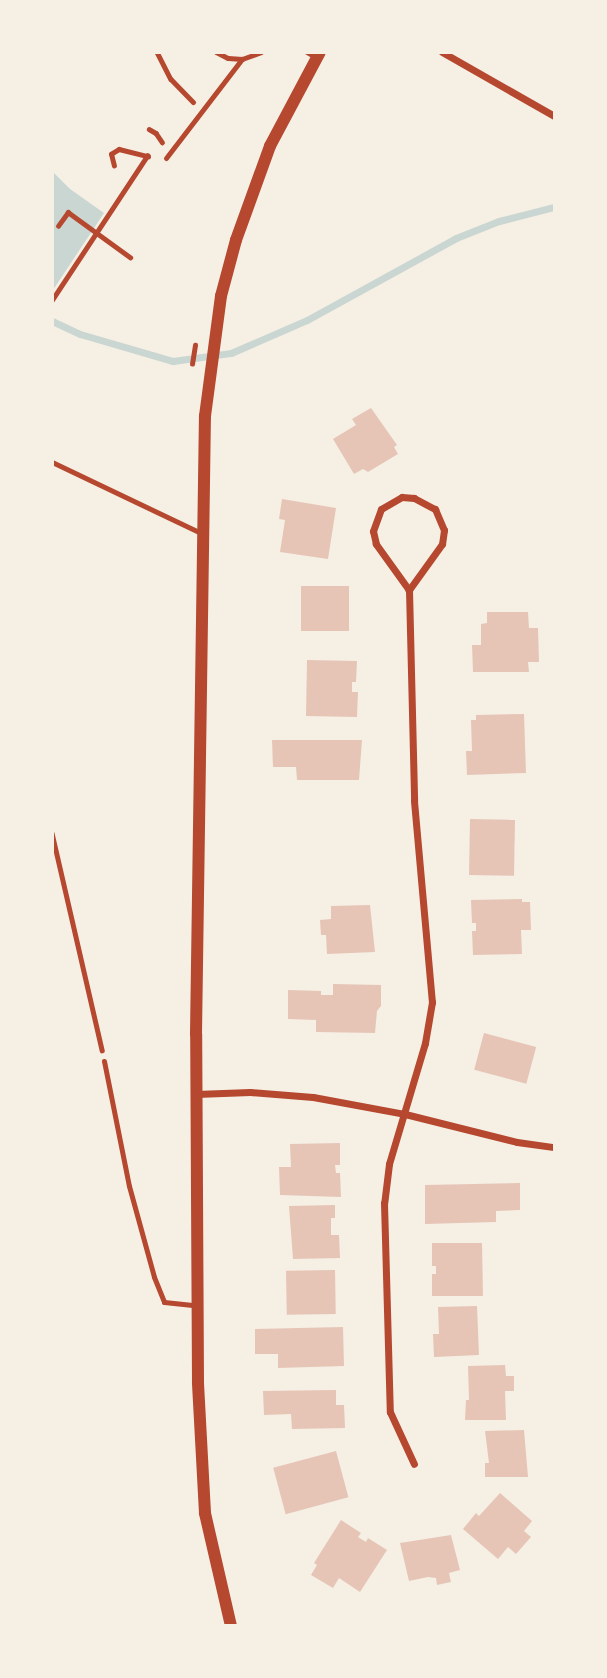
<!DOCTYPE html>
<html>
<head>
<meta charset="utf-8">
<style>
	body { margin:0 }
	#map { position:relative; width:607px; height:1678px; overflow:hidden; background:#f6efe4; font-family:Cabin,sans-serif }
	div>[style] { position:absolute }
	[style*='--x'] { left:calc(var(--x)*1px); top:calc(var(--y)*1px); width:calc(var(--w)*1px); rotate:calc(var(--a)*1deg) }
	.water>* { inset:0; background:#c9d6d2 }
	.stream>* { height:7px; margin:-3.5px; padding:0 3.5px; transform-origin:3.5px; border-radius:3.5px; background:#c9d6d2 }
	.building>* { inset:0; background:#e6c5b7; transform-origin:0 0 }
	.path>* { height:4.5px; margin:-2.25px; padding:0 2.25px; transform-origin:2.25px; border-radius:2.25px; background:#b5482f }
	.service>* { height:5px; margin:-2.5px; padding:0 2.5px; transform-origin:2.5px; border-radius:2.5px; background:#b5482f }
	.minor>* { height:7px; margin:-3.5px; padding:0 3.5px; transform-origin:3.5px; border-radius:3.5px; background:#b5482f }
	.tertiary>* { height:12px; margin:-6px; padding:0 6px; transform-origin:6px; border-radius:6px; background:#b5482f }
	span { translate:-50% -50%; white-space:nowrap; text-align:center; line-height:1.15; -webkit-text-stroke:5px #f6efe4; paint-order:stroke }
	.frame { position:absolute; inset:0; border:54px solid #f6efe4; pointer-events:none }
</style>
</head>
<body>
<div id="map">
	<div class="water">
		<i style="clip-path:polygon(52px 171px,70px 189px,104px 213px,53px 290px)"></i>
	</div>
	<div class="stream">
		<i style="--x:52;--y:321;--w:31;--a:25"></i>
		<i style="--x:80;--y:334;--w:97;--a:16.2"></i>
		<i style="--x:173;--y:361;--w:59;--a:-7.9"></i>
		<i style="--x:231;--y:353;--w:83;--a:-23.5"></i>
		<i style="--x:307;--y:320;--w:170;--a:-28.8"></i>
		<i style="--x:456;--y:238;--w:46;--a:-21.6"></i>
		<i style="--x:499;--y:221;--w:57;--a:-14.3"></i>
	</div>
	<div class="building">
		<i style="clip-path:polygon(371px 408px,397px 445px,394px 447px,398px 454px,368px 472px,363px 469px,354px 474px,333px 439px,356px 425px,352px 419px)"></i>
		<i style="clip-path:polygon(282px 499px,336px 508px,328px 559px,280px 552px,285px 520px,279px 519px)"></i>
		<i style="left:301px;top:586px;width:48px;height:45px"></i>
		<i style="clip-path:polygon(487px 612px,528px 612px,529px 628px,538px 628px,539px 662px,528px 662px,529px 672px,473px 672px,472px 645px,481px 645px,481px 624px,487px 623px)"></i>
		<i style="clip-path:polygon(307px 660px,357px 661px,356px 682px,352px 682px,352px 692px,358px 692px,357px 717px,306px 716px)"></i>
		<i style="clip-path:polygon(524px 714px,526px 773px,467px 775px,466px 751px,472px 751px,471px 720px,476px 720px,476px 715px)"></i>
		<i style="clip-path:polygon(272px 740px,362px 740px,359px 780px,297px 780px,296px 767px,273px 767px)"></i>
		<i style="left:470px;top:819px;width:45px;height:56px;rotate:1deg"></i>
		<i style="clip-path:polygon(522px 899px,522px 902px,530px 902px,531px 930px,521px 930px,522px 954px,473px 955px,472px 931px,476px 931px,476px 923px,472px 923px,471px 900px)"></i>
		<i style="clip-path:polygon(370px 905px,375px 952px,327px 954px,326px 935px,321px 935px,320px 920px,331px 919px,331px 906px)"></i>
		<i style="clip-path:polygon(333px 984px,381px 985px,381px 1006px,377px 1011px,375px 1033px,316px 1032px,316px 1020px,288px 1019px,288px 990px,321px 991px,321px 995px,333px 995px)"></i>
		<i style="left:484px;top:1033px;width:54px;height:38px;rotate:15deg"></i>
		<i style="clip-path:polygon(340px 1143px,340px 1165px,335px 1165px,336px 1173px,340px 1173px,341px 1197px,280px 1195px,279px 1167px,291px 1167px,290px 1144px)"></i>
		<i style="clip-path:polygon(520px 1183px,520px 1210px,496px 1211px,496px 1222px,425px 1224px,425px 1185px)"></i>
		<i style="clip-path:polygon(335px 1205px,335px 1218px,331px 1218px,331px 1235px,339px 1235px,340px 1258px,293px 1259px,289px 1206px)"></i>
		<i style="clip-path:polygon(432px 1243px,482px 1243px,483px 1296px,432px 1296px,432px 1274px,436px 1274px,436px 1266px,432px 1266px)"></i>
		<i style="left:335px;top:1270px;width:44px;height:49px;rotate:89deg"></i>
		<i style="clip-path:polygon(477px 1306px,479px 1355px,434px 1357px,433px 1334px,439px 1334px,438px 1307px)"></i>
		<i style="clip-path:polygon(343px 1327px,344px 1366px,278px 1368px,278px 1354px,255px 1354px,255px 1329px)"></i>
		<i style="clip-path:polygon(505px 1365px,506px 1376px,514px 1376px,514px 1391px,505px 1391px,506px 1420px,465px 1420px,466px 1400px,469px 1400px,468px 1366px)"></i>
		<i style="clip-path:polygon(336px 1390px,336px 1405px,344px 1405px,345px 1428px,292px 1429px,291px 1414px,264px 1415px,263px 1391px)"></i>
		<i style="clip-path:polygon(524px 1430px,528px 1477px,485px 1477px,485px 1463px,489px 1463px,485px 1431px)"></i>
		<i style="left:336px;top:1451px;width:48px;height:65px;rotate:75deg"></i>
		<i style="clip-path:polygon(500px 1493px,532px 1521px,524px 1531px,531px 1537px,516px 1554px,508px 1547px,498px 1559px,463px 1529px,476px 1513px,479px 1516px)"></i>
		<i style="clip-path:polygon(341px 1520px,361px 1533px,358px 1537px,366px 1542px,368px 1538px,387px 1550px,360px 1592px,339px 1578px,333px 1588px,311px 1575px,317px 1565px,314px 1563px)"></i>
		<i style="clip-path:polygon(451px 1535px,460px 1570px,449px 1573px,451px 1582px,437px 1585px,436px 1578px,428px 1577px,409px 1581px,400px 1543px)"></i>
	</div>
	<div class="path">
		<i style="--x:157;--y:52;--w:30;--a:63"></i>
		<i style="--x:171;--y:79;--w:32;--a:46"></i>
		<i style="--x:149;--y:129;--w:8;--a:30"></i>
		<i style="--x:156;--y:133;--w:11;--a:56"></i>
		<i style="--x:114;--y:166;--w:12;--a:-104"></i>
		<i style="--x:111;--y:154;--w:9;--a:-32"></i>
		<i style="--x:119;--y:149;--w:30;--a:14"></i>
		<i style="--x:58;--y:226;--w:17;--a:-54"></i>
		<i style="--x:68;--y:212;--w:77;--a:36"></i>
		<i style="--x:52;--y:300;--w:173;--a:-56.6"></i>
		<i style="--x:192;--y:364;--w:19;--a:-81"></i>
		<i style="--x:52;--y:833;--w:223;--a:77"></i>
	</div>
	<div class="service">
		<i style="--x:216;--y:52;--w:13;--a:27"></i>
		<i style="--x:228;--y:58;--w:14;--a:4"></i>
		<i style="--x:242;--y:59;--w:20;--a:-20"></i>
		<i style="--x:307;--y:52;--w:12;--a:31"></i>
		<i style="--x:166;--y:158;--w:125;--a:-52.5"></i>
		<i style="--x:52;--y:462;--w:165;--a:25.5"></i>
		<i style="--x:104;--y:1061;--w:127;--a:78.7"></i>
		<i style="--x:129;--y:1186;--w:94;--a:74.6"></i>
		<i style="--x:154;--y:1277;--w:27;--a:68"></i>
		<i style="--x:164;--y:1302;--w:31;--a:6"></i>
	</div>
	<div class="minor">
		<i style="--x:442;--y:52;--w:129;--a:29.7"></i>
		<i style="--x:402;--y:497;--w:12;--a:5"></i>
		<i style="--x:414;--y:498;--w:24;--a:28"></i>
		<i style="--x:435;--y:509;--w:23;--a:67"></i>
		<i style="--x:444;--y:530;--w:14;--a:98"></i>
		<i style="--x:442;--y:544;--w:57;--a:125.7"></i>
		<i style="--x:409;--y:590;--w:57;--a:-125.7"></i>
		<i style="--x:376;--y:544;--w:13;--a:-103"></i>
		<i style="--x:373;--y:531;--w:23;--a:-70"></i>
		<i style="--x:381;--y:509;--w:24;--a:-30"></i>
		<i style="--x:409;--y:590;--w:211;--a:88.6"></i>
		<i style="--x:414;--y:801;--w:202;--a:84.9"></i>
		<i style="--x:432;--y:1002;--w:42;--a:99.7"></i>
		<i style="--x:425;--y:1043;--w:126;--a:106.6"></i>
		<i style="--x:389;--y:1164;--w:39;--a:97"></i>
		<i style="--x:384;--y:1203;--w:209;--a:88.4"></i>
		<i style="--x:390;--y:1412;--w:57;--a:65.2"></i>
		<i style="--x:196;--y:1094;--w:54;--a:-2.1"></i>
		<i style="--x:250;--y:1092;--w:63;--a:4.5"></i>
		<i style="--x:313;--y:1097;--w:94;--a:10.5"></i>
		<i style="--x:405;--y:1114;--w:115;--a:14"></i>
		<i style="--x:517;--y:1142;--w:37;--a:8"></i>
	</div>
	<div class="tertiary">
		<i style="--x:231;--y:1626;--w:116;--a:-103"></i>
		<i style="--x:205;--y:1513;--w:131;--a:-93.1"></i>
		<i style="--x:198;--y:1382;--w:348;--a:-90.3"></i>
		<i style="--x:196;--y:1034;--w:618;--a:-89.17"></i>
		<i style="--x:205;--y:416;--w:121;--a:-82.4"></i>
		<i style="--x:221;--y:296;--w:58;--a:-75"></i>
		<i style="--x:236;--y:240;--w:100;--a:-70.1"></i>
		<i style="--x:270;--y:146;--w:106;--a:-62"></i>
	</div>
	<div class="frame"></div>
</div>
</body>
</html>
